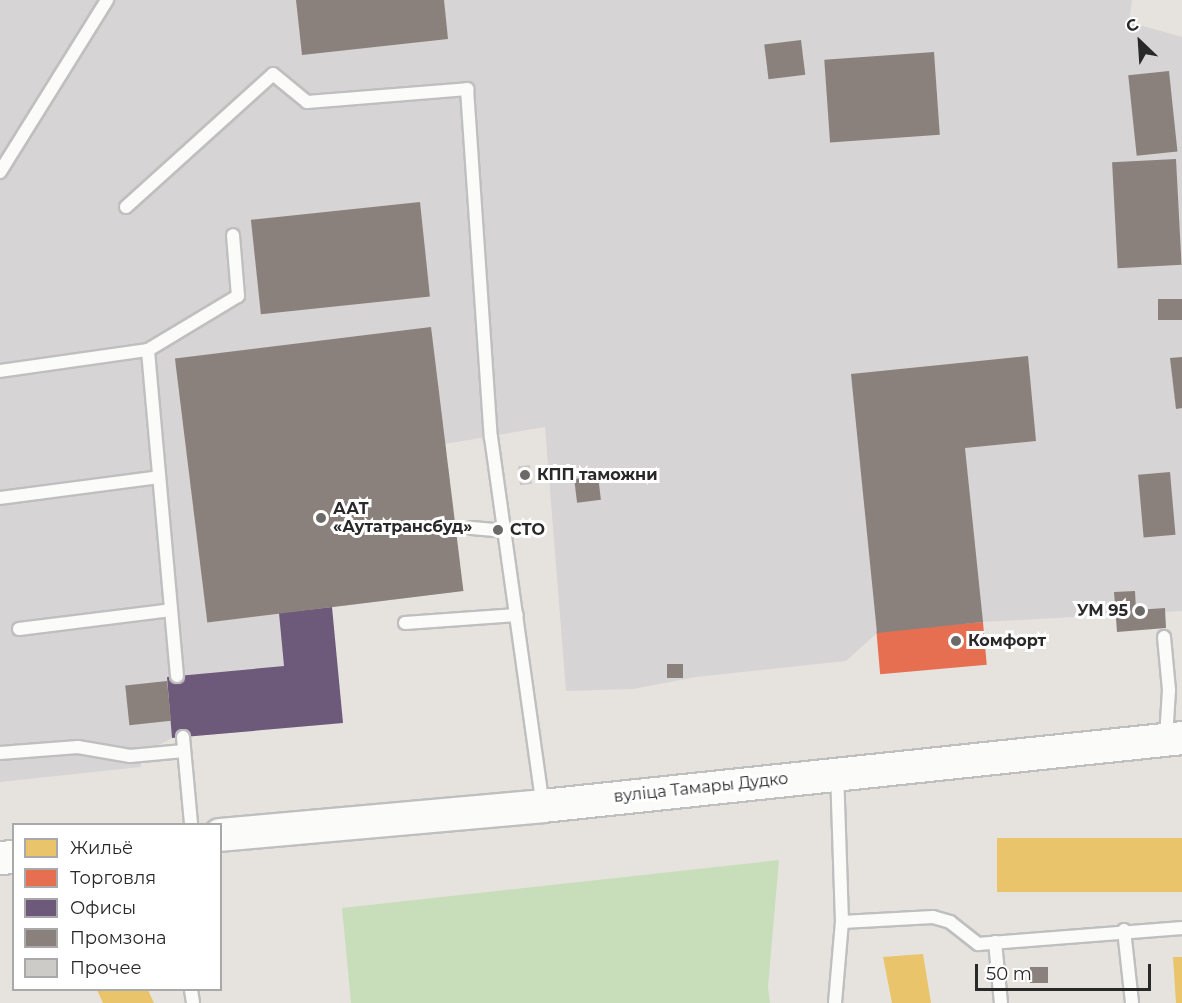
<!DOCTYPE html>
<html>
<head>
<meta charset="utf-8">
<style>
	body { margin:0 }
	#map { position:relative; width:1182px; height:1003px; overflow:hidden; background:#e6e3df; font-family:Montserrat,sans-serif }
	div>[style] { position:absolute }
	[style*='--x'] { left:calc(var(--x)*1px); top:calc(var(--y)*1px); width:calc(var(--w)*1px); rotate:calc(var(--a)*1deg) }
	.industrial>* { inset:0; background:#d7d4d6 }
	.green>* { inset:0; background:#c8debb }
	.homes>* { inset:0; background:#e9c46a; transform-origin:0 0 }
	.shops>* { inset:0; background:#e76f51; transform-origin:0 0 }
	.offices>* { inset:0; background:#6d597a }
	.industry>* { inset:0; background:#8a817c; transform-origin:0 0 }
	.building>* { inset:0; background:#cdcbc8; transform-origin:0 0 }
	.roads { filter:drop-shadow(2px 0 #c0bfc0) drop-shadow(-2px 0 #c0bfc0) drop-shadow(0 2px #c0bfc0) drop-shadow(0 -2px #c0bfc0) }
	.service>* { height:12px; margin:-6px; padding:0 6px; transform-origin:6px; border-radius:6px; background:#fbfbfa }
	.tertiary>* { height:32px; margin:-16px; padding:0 16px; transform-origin:16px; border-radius:16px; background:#fbfbfa }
	.dots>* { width:16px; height:16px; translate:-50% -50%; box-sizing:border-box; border:3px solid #fff; border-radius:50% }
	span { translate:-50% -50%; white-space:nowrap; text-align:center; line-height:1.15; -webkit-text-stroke:6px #fff; paint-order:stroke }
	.poi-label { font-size:16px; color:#292929; font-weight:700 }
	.left { translate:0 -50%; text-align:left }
	.right { translate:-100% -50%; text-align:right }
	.street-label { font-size:16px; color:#292929 }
	.legend { position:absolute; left:12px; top:823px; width:210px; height:168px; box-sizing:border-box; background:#fff; border:2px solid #a9a9a9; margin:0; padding:8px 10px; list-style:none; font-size:18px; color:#292929 }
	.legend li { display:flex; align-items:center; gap:12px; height:30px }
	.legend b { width:30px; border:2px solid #a9a9a9 }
	.north { position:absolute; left:1110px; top:12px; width:60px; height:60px; -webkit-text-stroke:4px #fff; paint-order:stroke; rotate:335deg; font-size:16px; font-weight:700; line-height:24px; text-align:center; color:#292929 }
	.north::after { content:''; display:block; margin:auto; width:21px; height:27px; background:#292929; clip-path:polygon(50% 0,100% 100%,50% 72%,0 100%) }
	.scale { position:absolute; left:975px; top:964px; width:176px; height:27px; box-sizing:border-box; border:3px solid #292929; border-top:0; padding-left:8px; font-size:18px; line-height:21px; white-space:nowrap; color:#292929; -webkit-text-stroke:4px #fff; paint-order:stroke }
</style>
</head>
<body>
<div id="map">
	<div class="industrial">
		<i style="clip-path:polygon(0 0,1132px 0,1129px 22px,1182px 37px,1182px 611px,983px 622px,877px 633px,846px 661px,696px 677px,633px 689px,566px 691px,545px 427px,445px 444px,463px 591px,332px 607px,332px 724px,172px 738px,140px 755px,141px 767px,0 782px)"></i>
	</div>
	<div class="green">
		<i style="clip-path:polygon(779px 860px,768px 987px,770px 1003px,351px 1003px,342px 908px)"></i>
	</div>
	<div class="homes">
		<i style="left:1182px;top:838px;width:54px;height:185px;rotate:90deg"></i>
		<i style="clip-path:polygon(923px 954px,931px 1003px,892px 1003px,883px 957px)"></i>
		<i style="clip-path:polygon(1173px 957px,1182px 957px,1182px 1003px,1176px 1003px)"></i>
		<i style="clip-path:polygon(97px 990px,148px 990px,154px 1003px,103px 1003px)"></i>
	</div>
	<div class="shops">
		<i style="left:983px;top:622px;width:43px;height:107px;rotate:85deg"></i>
	</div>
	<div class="offices">
		<i style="clip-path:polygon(332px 607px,343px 723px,172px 738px,167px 677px,284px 666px,279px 613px)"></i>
	</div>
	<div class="industry">
		<i style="clip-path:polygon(296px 0,444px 0,448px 39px,302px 55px)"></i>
		<i style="left:801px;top:40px;width:35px;height:37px;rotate:83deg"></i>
		<i style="left:934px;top:52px;width:83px;height:110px;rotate:86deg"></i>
		<i style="left:1169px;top:71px;width:81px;height:41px;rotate:84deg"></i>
		<i style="left:1176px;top:159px;width:106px;height:64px;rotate:87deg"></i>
		<i style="left:420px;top:202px;width:95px;height:170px;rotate:84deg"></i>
		<i style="left:1182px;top:299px;width:21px;height:24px;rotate:90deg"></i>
		<i style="left:431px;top:327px;width:266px;height:258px;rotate:83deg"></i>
		<i style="clip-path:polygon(1028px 356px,1036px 441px,965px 448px,983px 622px,877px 633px,851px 374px)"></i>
		<i style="clip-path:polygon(1182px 357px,1182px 408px,1176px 409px,1170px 358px)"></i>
		<i style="left:1170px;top:472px;width:63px;height:32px;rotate:85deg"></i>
		<i style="left:598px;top:476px;width:24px;height:24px;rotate:83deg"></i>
		<i style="clip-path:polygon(1135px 591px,1136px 610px,1165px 608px,1166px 628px,1117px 632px,1114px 592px)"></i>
		<i style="left:683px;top:664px;width:14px;height:16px;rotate:90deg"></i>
		<i style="left:167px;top:681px;width:40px;height:42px;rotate:84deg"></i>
		<i style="left:1030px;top:967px;width:18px;height:16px"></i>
	</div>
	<div class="building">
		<i style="left:530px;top:465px;width:19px;height:12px;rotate:84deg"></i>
	</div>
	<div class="roads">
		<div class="service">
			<i style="--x:0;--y:172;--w:203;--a:-58.1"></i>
			<i style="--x:126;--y:207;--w:198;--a:-42.1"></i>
			<i style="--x:273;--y:74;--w:44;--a:39.5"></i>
			<i style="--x:307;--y:102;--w:161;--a:-4.6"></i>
			<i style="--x:467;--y:89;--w:349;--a:86.1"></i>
			<i style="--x:491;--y:437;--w:372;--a:82"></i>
			<i style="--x:0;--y:371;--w:149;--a:-8.1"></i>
			<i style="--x:0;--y:498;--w:160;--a:-7.5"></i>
			<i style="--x:472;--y:528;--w:34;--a:5"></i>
			<i style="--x:405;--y:623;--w:112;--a:-4.1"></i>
			<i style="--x:19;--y:629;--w:153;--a:-7.1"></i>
			<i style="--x:1164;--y:637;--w:53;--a:84.6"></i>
			<i style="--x:1169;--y:690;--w:48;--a:93.6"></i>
			<i style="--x:177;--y:676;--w:327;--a:-95.1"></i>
			<i style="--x:148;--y:350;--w:105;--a:-31"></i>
			<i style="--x:238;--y:296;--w:61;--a:-94.7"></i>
			<i style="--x:183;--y:737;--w:87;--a:84.7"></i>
			<i style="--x:0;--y:753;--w:78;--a:-4.4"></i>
			<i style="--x:78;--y:747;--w:53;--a:9.8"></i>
			<i style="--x:130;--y:756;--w:54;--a:-5.3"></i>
			<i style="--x:842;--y:922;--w:91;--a:-3.1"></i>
			<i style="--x:933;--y:917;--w:18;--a:16"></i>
			<i style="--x:950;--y:922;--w:36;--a:38"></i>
			<i style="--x:978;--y:944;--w:205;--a:-4.5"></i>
			<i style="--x:1124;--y:930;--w:73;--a:83.7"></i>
			<i style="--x:995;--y:942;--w:61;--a:84.4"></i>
			<i style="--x:191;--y:990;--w:13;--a:81"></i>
			<i style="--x:835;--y:1003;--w:81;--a:-85.1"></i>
			<i style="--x:842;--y:922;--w:148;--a:-91.9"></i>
		</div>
		<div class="tertiary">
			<i style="--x:220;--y:835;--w:324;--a:-5.1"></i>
			<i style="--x:543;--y:806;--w:643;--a:-6.07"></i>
			<i style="--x:0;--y:858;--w:14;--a:-4"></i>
		</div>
	</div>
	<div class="dots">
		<i style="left:525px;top:475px;background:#6b6a69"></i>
		<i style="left:321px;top:518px;background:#6b6a69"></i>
		<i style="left:498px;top:530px;background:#6b6a69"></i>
		<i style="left:1140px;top:611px;background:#6b6a69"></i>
		<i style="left:956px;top:641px;background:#6b6a69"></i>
	</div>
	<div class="poi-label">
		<span class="left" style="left:537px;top:475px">КПП таможни</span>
		<span class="left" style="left:333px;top:518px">ААТ<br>«Аутатрансбуд»</span>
		<span class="left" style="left:510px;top:530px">СТО</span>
		<span class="right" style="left:1128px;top:611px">УМ 95</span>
		<span class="left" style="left:968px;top:641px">Комфорт</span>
	</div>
	<div class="street-label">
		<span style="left:701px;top:788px;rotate:-6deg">вуліца Тамары Дудко</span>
	</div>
	<ul class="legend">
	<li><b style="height:16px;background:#e9c46a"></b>Жильё</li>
	<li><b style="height:16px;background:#e76f51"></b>Торговля</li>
	<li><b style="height:16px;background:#6d597a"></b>Офисы</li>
	<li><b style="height:16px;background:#8a817c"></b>Промзона</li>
	<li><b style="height:16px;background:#cdcbc8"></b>Прочее</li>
	</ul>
	<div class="north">С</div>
	<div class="scale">50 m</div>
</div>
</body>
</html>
